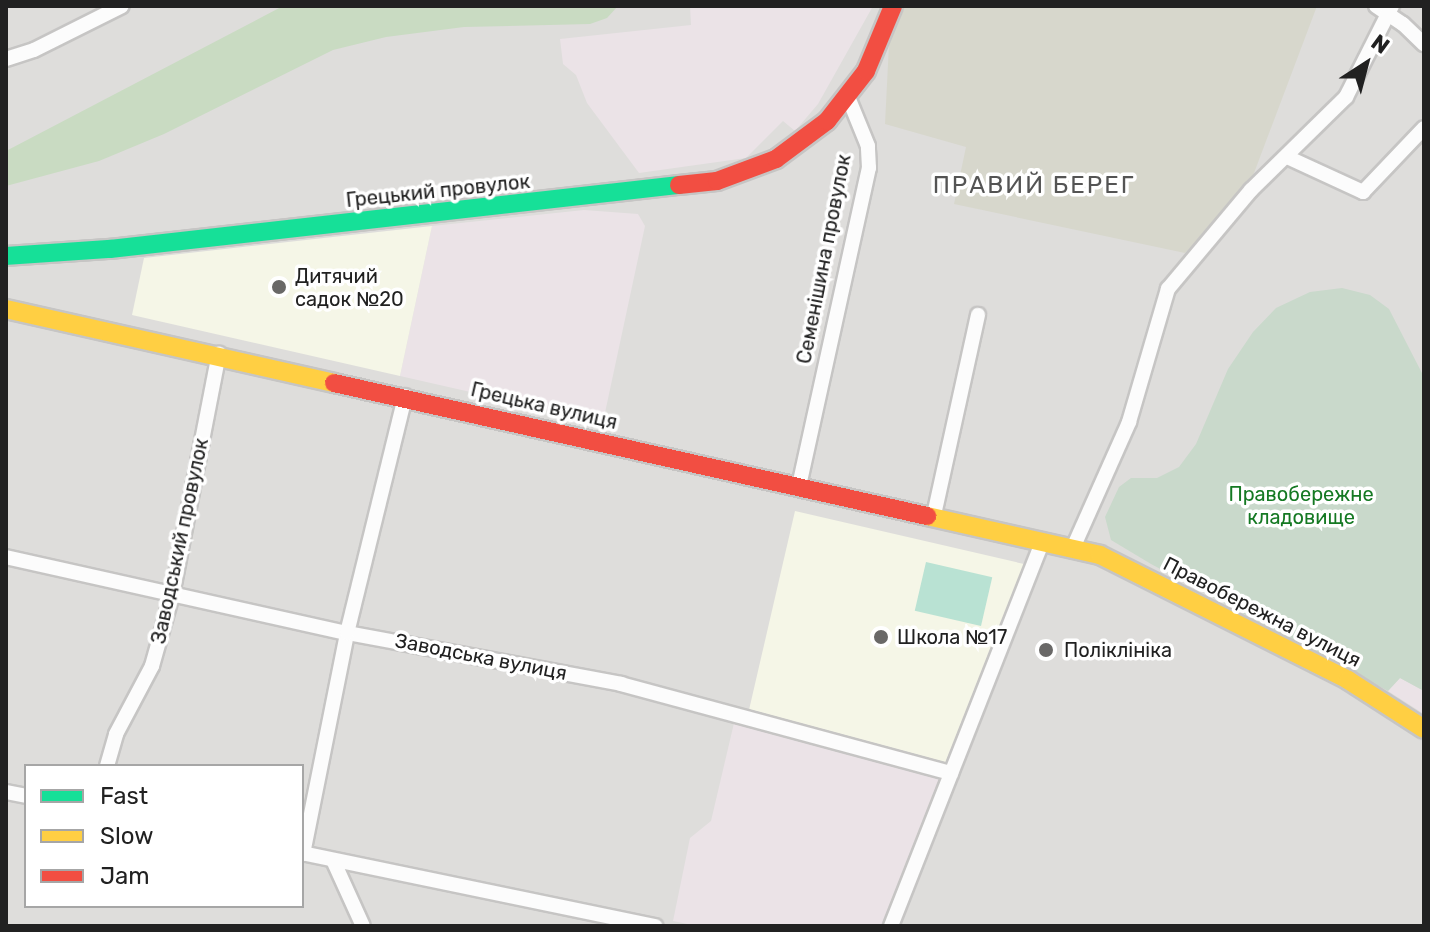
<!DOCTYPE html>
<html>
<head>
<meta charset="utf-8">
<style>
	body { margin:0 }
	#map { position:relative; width:1430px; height:932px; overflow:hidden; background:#eeedea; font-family:Rubik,sans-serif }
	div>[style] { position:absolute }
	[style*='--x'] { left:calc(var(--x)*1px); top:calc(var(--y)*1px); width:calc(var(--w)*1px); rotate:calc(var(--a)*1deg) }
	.residential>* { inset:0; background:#dedddb }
	.industrial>* { inset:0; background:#ebe3e7 }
	.education>* { inset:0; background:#f5f6e7 }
	.construction>* { inset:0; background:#d7d7cc }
	.forest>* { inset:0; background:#c9dbc2 }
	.cemetery>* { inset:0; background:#c9d9cb }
	.pitch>* { inset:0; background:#b9e2d3; transform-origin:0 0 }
	.roads { filter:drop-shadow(2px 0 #c6c5c4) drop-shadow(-2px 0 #c6c5c4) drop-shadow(0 2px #c6c5c4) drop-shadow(0 -2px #c6c5c4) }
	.street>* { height:14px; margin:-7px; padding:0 7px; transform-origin:7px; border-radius:7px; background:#fcfcfc }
	.fast>* { height:18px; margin:-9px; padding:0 9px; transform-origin:9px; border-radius:9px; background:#16e098 }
	.slow>* { height:18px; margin:-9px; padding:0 9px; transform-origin:9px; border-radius:9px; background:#ffcf43 }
	.jam>* { height:18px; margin:-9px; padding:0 9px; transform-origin:9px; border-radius:9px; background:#f24e42 }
	.dots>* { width:22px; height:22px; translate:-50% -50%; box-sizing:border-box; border:4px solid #fff; border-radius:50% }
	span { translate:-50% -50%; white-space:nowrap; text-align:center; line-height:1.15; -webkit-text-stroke:7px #fff; paint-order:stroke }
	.street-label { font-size:20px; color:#212121 }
	.poi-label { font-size:20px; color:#212121 }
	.left { translate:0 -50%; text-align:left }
	.park-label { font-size:20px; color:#157923 }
	.quarter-label { font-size:24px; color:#545454; letter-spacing:2px }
	.frame { position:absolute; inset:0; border:8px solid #212121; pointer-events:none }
	.legend { position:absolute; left:24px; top:764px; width:280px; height:144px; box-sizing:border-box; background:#fff; border:2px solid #a6a6a6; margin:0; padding:10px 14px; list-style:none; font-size:24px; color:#212121 }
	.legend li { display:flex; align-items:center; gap:16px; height:40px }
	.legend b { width:40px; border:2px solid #a6a6a6 }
	.north { position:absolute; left:1326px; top:24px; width:80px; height:80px; -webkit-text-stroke:6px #fff; paint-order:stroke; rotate:36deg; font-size:22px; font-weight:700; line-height:32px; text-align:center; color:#212121 }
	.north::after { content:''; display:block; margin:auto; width:28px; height:36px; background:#212121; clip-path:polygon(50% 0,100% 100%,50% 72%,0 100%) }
</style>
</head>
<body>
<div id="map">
	<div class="residential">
		<i style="clip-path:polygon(evenodd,6px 6px,1424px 6px,1424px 926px,6px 926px,6px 6px,26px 766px,302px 766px,302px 906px,26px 906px,26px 766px)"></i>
	</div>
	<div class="industrial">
		<i style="clip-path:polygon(690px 6px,873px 6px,818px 104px,795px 131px,783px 121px,746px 158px,639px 173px,587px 103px,576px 75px,563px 64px,560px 39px,691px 25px)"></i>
		<i style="clip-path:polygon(584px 210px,638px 214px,645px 226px,603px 422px,400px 376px,432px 226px)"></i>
		<i style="clip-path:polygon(1400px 678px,1424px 691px,1424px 714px,1388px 691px)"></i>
		<i style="clip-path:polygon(734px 723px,939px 779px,881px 926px,697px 926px,673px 921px,690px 838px,711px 821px)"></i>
	</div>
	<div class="education">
		<i style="clip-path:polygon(432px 226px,400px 376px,132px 315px,144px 258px)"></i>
		<i style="clip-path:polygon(795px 511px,1024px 564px,945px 764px,749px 710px)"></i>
	</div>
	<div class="construction">
		<i style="clip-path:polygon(905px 6px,1317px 6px,1248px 189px,1185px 253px,954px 204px,966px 147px,885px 124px,889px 44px)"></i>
	</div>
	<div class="forest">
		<i style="clip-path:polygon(283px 6px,618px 6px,607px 18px,590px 24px,464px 27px,386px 37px,333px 50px,164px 134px,99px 161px,6px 186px,6px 151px)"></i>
	</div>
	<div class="cemetery">
		<i style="clip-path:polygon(1342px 288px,1370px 295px,1389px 309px,1424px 377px,1424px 691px,1400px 678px,1388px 691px,1151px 564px,1111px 540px,1105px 517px,1119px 487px,1131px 478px,1157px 478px,1179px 467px,1196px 444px,1228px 369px,1253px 332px,1276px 308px,1310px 292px)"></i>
	</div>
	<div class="pitch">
		<i style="left:926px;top:562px;width:68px;height:50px;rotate:13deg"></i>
	</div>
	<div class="roads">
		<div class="street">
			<i style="--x:1376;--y:6;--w:32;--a:34"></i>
			<i style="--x:1403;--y:24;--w:29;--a:44"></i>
			<i style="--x:6;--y:59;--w:29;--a:-18"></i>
			<i style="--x:34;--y:50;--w:98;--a:-26.6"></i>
			<i style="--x:1287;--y:157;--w:84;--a:24.7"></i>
			<i style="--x:1363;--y:192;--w:88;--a:-46.4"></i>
			<i style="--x:799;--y:486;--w:326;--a:-77.6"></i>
			<i style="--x:869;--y:168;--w:22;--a:-93"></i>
			<i style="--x:868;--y:146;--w:53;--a:-112.2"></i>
			<i style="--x:934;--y:515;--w:205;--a:-77.6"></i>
			<i style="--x:1073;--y:548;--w:138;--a:-66"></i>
			<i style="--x:1129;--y:422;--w:139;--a:-73.7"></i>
			<i style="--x:1168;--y:289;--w:129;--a:-50"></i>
			<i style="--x:1251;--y:190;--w:133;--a:-44.4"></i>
			<i style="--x:1346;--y:97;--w:102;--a:-63.2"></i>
			<i style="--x:6;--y:557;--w:349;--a:12.6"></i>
			<i style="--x:347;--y:633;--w:279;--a:10.5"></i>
			<i style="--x:621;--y:684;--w:342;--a:15.1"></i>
			<i style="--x:107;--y:766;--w:33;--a:-74"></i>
			<i style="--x:116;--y:734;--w:77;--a:-62.1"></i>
			<i style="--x:152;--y:666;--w:74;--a:-74.3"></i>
			<i style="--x:172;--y:595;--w:246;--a:-79"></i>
			<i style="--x:6;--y:792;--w:20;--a:11"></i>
			<i style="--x:302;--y:853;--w:361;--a:11.7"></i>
			<i style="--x:303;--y:854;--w:225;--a:-78.7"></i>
			<i style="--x:347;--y:633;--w:244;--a:-76.2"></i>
			<i style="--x:333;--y:860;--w:72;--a:65.6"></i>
			<i style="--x:891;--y:926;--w:414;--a:-68.5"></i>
		</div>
		<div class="fast">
			<i style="--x:6;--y:256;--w:104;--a:-3.9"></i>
			<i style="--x:110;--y:249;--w:573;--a:-6.42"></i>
		</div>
		<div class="slow">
			<i style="--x:6;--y:309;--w:336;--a:12.7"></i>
			<i style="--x:927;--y:516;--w:177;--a:12.7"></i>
			<i style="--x:1100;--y:555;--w:278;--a:26.7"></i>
			<i style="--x:1348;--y:680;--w:90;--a:32.8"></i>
		</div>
		<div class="jam">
			<i style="--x:679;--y:185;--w:38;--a:-6"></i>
			<i style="--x:717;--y:181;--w:63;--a:-20.4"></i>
			<i style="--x:776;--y:159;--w:64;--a:-36.7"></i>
			<i style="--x:827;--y:121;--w:63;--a:-52"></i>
			<i style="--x:866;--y:71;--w:70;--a:-67.4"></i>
			<i style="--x:334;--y:383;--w:608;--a:12.64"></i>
		</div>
	</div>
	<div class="dots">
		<i style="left:279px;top:287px;background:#696867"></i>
		<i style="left:881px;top:637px;background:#696867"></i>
		<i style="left:1046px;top:650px;background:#696867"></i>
	</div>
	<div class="street-label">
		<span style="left:438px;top:191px;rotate:-6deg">Грецький провулок</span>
		<span style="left:824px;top:259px;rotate:-79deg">Семенішина провулок</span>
		<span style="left:544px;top:406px;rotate:13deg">Грецька вулиця</span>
		<span style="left:180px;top:541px;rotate:-78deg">Заводський провулок</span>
		<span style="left:1262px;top:612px;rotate:27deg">Правобережна вулиця</span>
		<span style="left:481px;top:657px;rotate:11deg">Заводська вулиця</span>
	</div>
	<div class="poi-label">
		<span class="left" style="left:295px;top:288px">Дитячий<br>садок №20</span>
		<span class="left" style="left:897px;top:637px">Школа №17</span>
		<span class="left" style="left:1064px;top:650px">Поліклініка</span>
	</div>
	<div class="park-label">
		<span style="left:1301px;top:506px">Правобережне<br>кладовище</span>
	</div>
	<div class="quarter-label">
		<span style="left:1034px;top:186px">ПРАВИЙ БЕРЕГ</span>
	</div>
	<div class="frame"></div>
	<ul class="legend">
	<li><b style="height:10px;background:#16e098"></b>Fast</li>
	<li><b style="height:10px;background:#ffcf43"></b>Slow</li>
	<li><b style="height:10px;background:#f24e42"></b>Jam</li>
	</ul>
	<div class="north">N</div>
</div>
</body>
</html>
